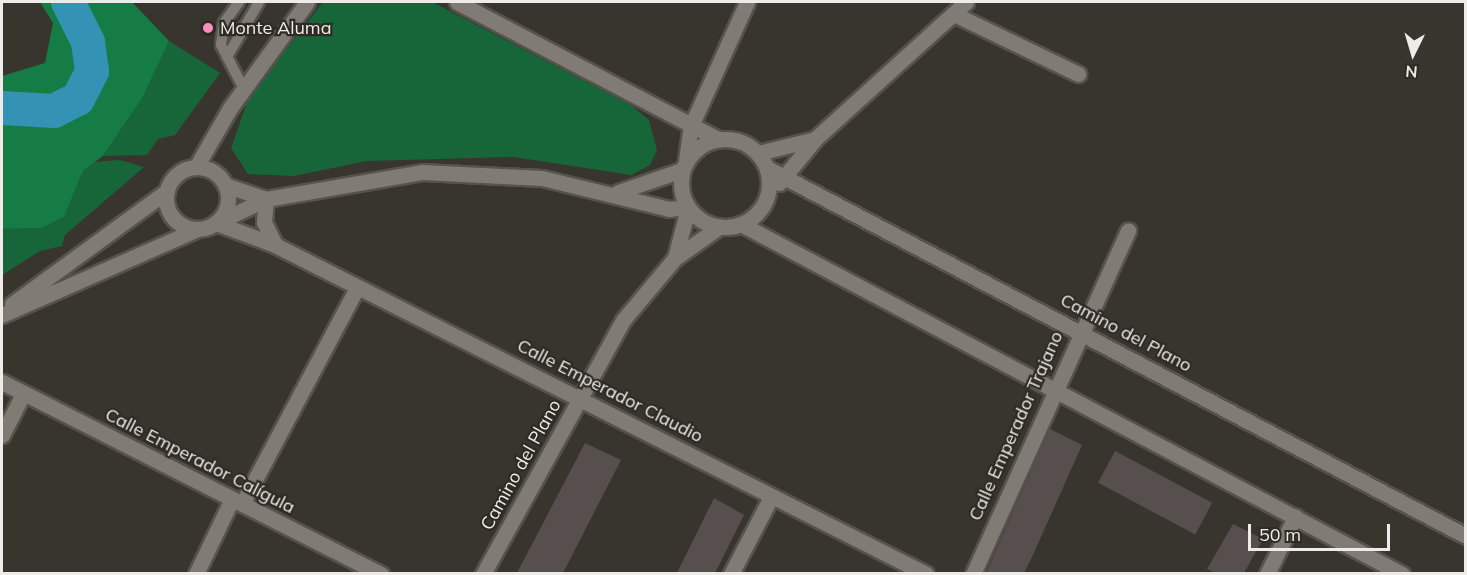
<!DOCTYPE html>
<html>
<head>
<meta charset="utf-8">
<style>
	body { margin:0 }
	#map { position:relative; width:1467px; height:575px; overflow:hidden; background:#38352f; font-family:Mulish,sans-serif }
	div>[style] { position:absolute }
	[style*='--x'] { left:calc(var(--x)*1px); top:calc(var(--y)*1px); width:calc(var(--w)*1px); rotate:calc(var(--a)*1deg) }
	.green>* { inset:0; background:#176639 }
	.forest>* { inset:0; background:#147c44 }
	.river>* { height:34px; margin:-17px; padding:0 17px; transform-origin:17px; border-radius:17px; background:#3492b4 }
	.building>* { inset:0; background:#574f4d; transform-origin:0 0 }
	.roads { filter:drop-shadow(2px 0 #56524d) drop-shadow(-2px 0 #56524d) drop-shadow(0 2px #56524d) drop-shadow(0 -2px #56524d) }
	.lane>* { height:10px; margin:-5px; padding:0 5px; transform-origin:5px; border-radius:5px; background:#807c75 }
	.street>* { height:15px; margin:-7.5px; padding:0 7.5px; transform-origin:7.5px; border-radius:7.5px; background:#807c75 }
	.street>.ring { margin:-7.5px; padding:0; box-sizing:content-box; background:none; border:15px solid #807c75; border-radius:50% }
	.dots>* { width:16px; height:16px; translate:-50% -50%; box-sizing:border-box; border:3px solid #2e2b25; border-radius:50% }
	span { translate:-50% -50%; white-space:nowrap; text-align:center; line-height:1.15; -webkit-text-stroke:4.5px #2e2b25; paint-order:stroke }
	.poi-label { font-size:18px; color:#eeece8 }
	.left { translate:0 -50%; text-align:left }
	.street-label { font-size:18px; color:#eeece8 }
	.frame { position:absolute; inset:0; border:3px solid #eeece8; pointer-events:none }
	.north { position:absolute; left:1383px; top:24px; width:60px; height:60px; -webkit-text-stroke:4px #2e2b25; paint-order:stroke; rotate:185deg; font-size:16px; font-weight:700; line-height:24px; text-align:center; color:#eeece8 }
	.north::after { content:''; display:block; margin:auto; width:21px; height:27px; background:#eeece8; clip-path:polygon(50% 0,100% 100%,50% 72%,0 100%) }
	.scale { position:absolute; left:1248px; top:524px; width:142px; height:27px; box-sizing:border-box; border:3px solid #eeece8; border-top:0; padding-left:8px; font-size:18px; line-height:21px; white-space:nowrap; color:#eeece8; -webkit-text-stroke:4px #2e2b25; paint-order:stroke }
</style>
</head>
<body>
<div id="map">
	<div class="green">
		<i style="clip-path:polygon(323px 2px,432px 2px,631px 105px,649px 120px,657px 150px,650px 165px,631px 175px,514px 157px,366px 161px,294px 176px,248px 174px,231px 148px,249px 97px)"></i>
		<i style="clip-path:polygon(169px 41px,220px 73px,175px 135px,158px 139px,147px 155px,103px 156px,143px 97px)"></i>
		<i style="clip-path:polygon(120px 160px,144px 167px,65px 235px,62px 246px,40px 251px,2px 275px,2px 229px,42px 228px,64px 217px,83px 171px,95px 162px)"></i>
	</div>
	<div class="forest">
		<i style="clip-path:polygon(40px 2px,132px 2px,169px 41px,143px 97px,103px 156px,83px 171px,64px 217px,42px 228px,2px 229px,2px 76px,45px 63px,53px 23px)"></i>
	</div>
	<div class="river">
		<i style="--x:2;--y:108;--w:52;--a:3.3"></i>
		<i style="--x:54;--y:111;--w:27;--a:-27"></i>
		<i style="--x:78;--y:99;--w:31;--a:-63"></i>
		<i style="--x:92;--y:71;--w:29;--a:-98"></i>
		<i style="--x:88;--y:42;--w:45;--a:-116.6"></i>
	</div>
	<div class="building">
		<i style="clip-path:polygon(1050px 429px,1082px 445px,1032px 557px,1024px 573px,986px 573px)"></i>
		<i style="clip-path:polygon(585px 443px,621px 460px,563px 573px,517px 573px)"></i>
		<i style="left:1115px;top:451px;width:110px;height:36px;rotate:28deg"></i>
		<i style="clip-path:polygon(714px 498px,744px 515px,715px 573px,677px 573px)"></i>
		<i style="clip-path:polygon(1233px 524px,1263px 539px,1244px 573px,1215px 573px,1207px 569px)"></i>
	</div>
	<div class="roads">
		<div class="lane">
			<i style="--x:239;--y:2;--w:26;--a:126"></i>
			<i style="--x:224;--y:23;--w:22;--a:98"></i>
			<i style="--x:221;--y:45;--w:50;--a:62.4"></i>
			<i style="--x:227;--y:57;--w:64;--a:-59.8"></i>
		</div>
		<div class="street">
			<i style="--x:457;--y:2;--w:295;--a:27.7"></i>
			<i style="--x:954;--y:14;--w:138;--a:25.8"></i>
			<i class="ring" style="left:681px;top:139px;width:73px;height:73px"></i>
			<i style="--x:758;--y:153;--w:59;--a:-13.8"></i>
			<i style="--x:686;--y:160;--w:34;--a:-82"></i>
			<i style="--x:691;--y:126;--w:136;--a:-65.7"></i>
			<i class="ring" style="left:166px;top:167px;width:47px;height:47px"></i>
			<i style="--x:196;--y:167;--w:68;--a:-60"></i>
			<i style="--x:230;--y:108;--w:131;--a:-54"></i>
			<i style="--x:767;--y:168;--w:790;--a:27.77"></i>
			<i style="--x:779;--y:183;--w:57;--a:-50.7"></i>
			<i style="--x:815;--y:139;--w:204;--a:-42.2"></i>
			<i style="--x:225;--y:185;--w:43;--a:18.9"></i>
			<i style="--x:618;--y:192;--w:68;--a:-19"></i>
			<i style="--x:266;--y:199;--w:23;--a:95"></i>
			<i style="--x:264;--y:222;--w:25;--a:64"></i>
			<i style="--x:218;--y:222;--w:53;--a:-25.6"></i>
			<i style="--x:266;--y:199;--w:158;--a:-9.8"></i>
			<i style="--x:422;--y:172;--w:120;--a:2.9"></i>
			<i style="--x:542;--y:178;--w:131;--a:13.7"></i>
			<i style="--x:669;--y:209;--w:18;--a:-6"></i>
			<i style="--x:216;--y:223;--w:63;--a:20.4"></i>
			<i style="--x:275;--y:245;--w:729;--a:26.81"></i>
			<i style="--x:741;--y:224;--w:748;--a:27.9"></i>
			<i style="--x:675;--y:258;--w:52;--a:-75.4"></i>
			<i style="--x:12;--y:304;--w:192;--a:-36.1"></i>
			<i style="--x:2;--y:315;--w:214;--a:-23.7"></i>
			<i style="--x:2;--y:382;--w:425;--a:26.9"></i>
			<i style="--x:2;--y:435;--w:46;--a:-62.9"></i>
			<i style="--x:242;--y:504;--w:245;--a:-62"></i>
			<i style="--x:196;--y:574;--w:83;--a:-64.4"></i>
			<i style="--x:483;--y:574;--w:291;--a:-61.1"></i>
			<i style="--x:624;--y:319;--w:80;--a:-50.1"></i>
			<i style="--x:675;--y:258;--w:54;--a:-35.2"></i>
			<i style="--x:731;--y:574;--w:87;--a:-62.5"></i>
			<i style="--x:973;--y:574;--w:377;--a:-65.7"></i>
			<i style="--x:1267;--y:574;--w:64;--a:-63.8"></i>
		</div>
	</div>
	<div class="dots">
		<i style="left:208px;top:28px;background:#fd8ebf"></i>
	</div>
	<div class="poi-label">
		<span class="left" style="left:220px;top:28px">Monte Aluma</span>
	</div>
	<div class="street-label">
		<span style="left:1126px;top:333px;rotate:28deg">Camino del Plano</span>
		<span style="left:610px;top:391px;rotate:27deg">Calle Emperador Claudio</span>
		<span style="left:1016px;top:426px;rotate:-66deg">Calle Emperador Trajano</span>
		<span style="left:200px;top:461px;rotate:27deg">Calle Emperador Calígula</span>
		<span style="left:521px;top:465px;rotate:-61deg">Camino del Plano</span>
	</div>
	<div class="frame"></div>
	<div class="north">N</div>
	<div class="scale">50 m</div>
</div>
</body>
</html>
